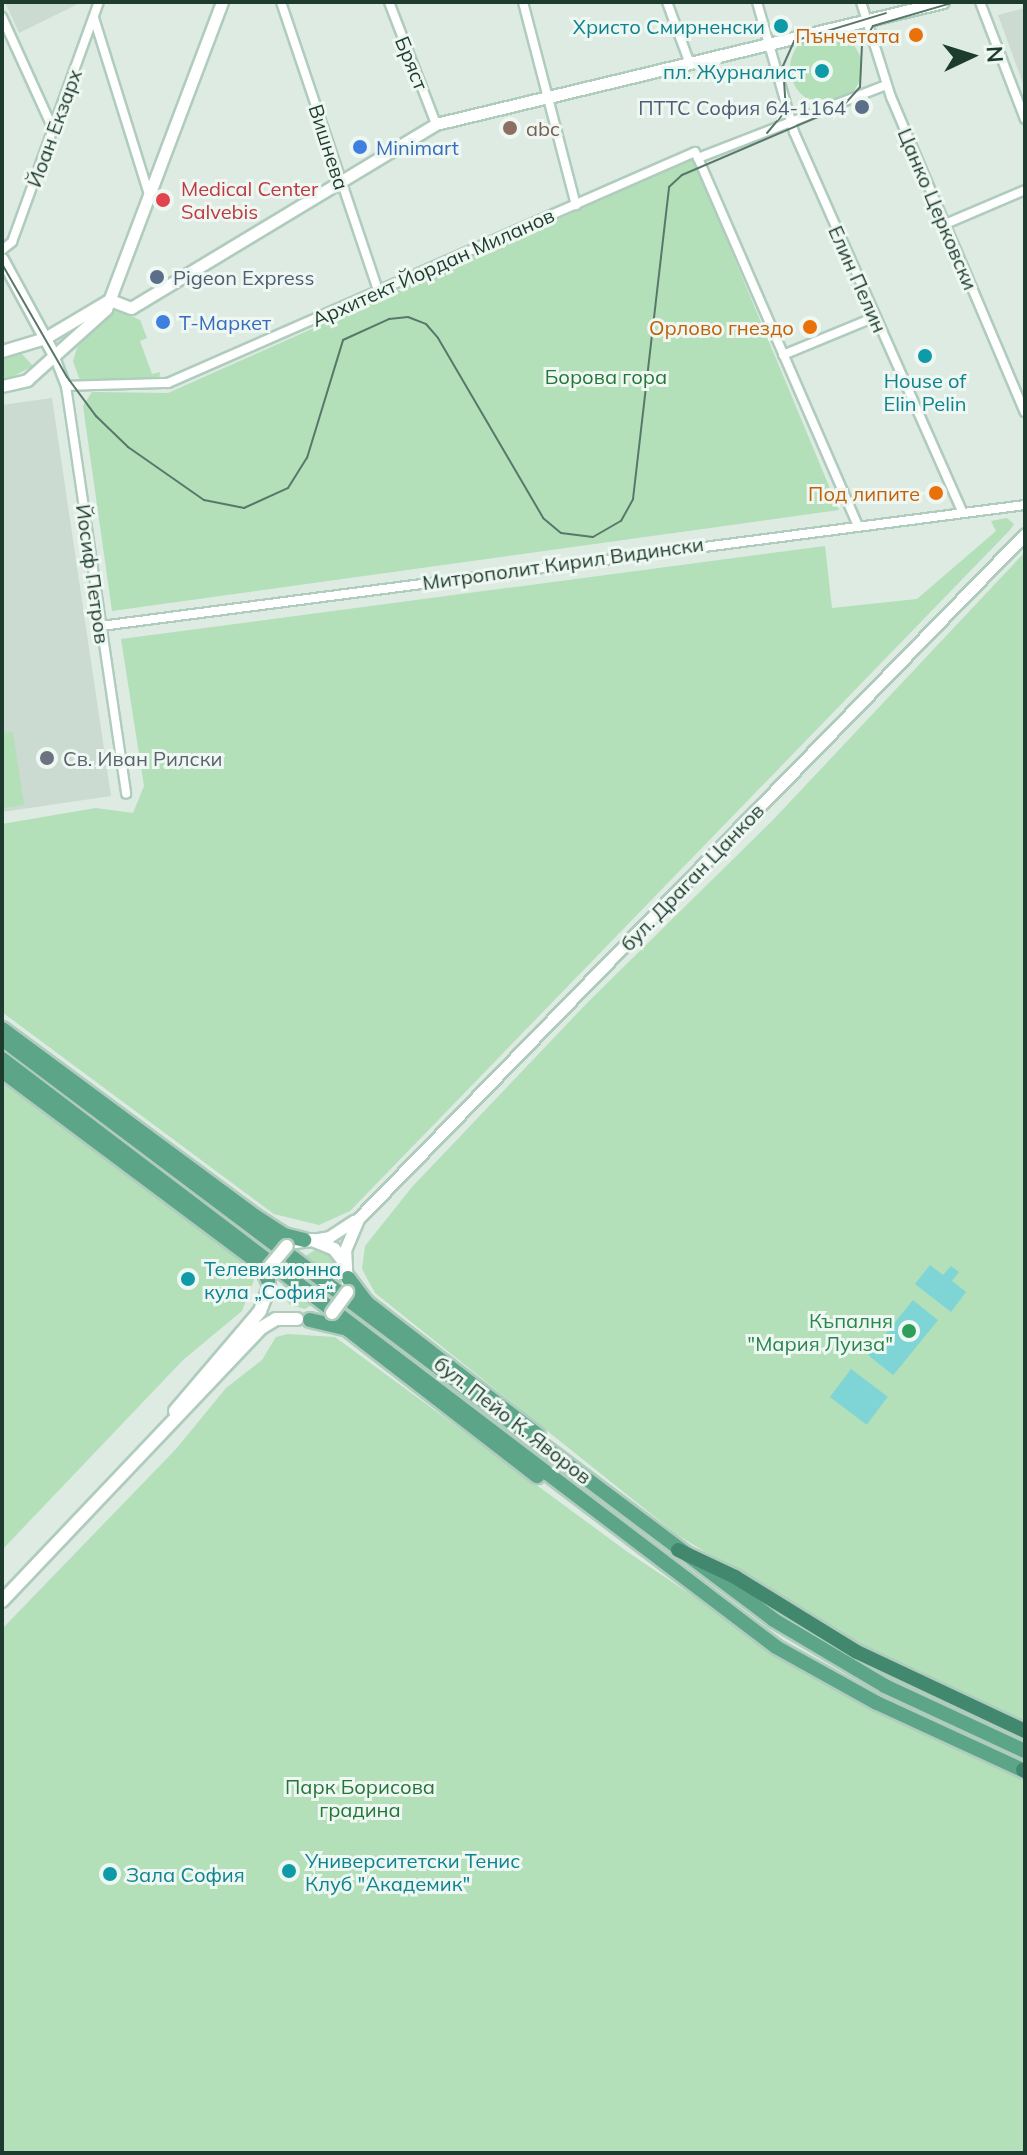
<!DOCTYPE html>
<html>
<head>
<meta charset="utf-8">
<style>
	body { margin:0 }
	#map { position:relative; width:1027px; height:2155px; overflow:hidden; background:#ddebe3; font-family:Mulish,sans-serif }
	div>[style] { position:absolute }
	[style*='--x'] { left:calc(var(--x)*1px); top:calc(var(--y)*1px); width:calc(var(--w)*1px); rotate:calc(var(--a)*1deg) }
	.built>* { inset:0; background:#cbdbd1 }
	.green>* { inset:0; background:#b3dfb9 }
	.round { border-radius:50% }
	.water>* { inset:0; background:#7fd5d6; transform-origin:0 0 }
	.roads { filter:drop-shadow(2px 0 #afccbd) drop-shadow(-2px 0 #afccbd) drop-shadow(0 2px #afccbd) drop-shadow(0 -2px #afccbd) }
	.minor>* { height:8px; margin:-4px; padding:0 4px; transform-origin:4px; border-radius:4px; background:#fff }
	.tertiary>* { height:11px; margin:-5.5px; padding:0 5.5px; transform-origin:5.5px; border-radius:5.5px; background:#fff }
	.secondary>* { height:12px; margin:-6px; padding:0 6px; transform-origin:6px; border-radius:6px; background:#fff }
	.primary>* { height:14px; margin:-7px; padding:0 7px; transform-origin:7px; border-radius:7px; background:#5da588 }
	.trunk>* { height:14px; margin:-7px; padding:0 7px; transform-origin:7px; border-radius:7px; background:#42886e }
	.tram>* { height:2px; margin:-1px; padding:0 1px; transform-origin:1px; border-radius:1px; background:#57786a }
	.bridges { filter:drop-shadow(2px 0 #afccbd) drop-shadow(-2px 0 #afccbd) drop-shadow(0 2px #afccbd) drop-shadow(0 -2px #afccbd) }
	.secondary-bridge>* { height:12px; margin:-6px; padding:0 6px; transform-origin:6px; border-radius:6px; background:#fff }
	.dots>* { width:22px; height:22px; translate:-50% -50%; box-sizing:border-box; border:4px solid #eef7f1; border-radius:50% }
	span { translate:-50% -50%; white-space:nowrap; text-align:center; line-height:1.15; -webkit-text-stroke:6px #eef7f1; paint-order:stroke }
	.culture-label { font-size:20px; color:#0d838f }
	.right { translate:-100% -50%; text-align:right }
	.left { translate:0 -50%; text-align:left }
	.food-label { font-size:20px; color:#c56008 }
	.street-label { font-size:20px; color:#1d3c2f }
	.service-label { font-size:20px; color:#4e5e75 }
	.education-label { font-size:20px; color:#785e54 }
	.shop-label { font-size:20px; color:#366cbe }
	.health-label { font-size:20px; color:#be3a42 }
	.park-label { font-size:20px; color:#247638 }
	.worship-label { font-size:20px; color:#5b616d }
	.leisure-label { font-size:20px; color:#27864d }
	.frame { position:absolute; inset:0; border:4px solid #1d3c2f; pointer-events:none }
	.north { position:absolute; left:931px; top:16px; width:80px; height:80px; -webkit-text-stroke:6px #eef7f1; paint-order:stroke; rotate:86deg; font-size:22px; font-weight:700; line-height:32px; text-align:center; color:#1d3c2f }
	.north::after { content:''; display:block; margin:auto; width:28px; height:36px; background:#1d3c2f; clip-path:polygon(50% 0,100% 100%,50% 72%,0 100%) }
</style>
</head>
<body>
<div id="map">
	<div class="built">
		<i style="clip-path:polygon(5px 2px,82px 2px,19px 33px)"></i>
		<i style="clip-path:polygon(1025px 8px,1025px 89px,998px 15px)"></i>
		<i style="clip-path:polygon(52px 398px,111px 796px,2px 812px,2px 405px)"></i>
	</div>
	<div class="green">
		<i class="round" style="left:790px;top:32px;width:72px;height:72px"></i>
		<i style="clip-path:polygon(693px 159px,839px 510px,112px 611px,83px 406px,92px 392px,168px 393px)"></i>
		<i style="clip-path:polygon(119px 310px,140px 320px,147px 338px,140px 341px,152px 374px,160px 372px,159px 381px,84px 382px,79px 378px,73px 361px,77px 348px,111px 311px)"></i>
		<i style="clip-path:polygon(22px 354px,33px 366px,2px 382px,2px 358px)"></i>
		<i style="clip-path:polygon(1007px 518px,1014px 524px,1010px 530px,350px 1211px,319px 1225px,274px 1214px,2px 1012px,2px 824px,96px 808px,133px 813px,144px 786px,121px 639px,825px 546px,832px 608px,917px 599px,996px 531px,991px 521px)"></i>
		<i style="clip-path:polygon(1025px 552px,1025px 1726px,847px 1639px,676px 1534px,375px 1293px,362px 1269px,365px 1246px,412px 1187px,589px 1001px,772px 821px)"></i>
		<i style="clip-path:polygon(13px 732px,24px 805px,2px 808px,2px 733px)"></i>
		<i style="clip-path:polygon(2px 1083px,251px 1267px,254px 1280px,242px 1311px,183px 1360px,2px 1550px)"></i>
		<i style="clip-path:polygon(315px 1250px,335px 1258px,339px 1265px,334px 1282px,302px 1258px)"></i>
		<i style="clip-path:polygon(285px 1277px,317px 1302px,305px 1309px,290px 1305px,281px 1293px)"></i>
		<i style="clip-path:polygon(288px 1334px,335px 1337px,629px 1553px,827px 1686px,1025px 1780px,1025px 2153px,2px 2153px,2px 1629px,176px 1449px,226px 1388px,262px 1360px,276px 1337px)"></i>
		<i style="clip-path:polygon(783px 1614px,876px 1668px,1025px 1737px,1025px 1744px,874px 1673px)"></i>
	</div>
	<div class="water">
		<i style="clip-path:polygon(930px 1265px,943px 1275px,951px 1266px,959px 1272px,952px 1281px,966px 1292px,951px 1312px,915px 1284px)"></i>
		<i style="left:913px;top:1300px;width:32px;height:71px;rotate:39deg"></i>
		<i style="left:851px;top:1369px;width:46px;height:35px;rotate:37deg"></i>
	</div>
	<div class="roads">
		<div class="minor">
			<i style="--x:281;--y:2;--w:305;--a:71.4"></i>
			<i style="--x:389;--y:2;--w:131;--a:68.9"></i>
			<i style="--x:523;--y:2;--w:210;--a:75.4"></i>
			<i style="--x:667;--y:2;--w:63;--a:69.6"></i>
			<i style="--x:757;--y:2;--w:135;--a:74.1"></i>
			<i style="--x:794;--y:132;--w:415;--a:66.1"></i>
			<i style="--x:861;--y:2;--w:100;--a:72.5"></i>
			<i style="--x:891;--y:97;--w:342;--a:67"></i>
			<i style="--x:980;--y:2;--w:125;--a:69"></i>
			<i style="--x:2;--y:17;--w:123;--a:65.5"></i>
			<i style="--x:94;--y:18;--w:185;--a:72.7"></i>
			<i style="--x:698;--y:158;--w:399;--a:66.5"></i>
			<i style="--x:943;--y:225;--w:89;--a:-23.1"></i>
			<i style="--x:2;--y:250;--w:13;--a:-39"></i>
			<i style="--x:12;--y:242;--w:255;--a:-70.1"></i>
			<i style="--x:54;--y:355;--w:33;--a:69"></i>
			<i style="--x:66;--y:386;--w:412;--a:81.6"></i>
			<i style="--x:783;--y:355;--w:100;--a:-22.4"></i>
			<i style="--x:66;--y:386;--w:102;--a:-1.7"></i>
			<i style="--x:168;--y:383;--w:575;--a:-23.67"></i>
			<i style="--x:695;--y:152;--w:7;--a:63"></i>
			<i style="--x:698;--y:158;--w:202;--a:-21.2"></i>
			<i style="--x:101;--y:626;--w:932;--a:-7.46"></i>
		</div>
		<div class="tertiary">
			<i style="--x:2;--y:259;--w:109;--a:61.6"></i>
			<i style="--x:110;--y:300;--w:22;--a:21"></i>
			<i style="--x:131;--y:308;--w:356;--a:-31.1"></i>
			<i style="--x:436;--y:124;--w:521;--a:-13.53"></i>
			<i style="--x:2;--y:351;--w:45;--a:-16.8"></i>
			<i style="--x:45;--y:338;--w:74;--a:-30.7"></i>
			<i style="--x:2;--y:386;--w:26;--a:-13"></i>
			<i style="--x:27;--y:380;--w:106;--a:-41.9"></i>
			<i style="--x:106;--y:309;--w:328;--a:-69.3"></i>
			<i style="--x:312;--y:1240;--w:17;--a:-10"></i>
			<i style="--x:329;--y:1237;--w:30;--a:-33"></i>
			<i style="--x:346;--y:1267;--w:17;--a:-93"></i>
			<i style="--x:345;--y:1250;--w:34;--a:-67"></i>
			<i style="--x:358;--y:1219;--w:956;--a:-45.76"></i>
		</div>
		<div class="secondary">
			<i style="--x:295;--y:1242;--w:17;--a:-7"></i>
			<i style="--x:312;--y:1240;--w:24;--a:22"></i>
			<i style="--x:334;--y:1249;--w:18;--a:52"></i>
			<i style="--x:345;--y:1263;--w:22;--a:82"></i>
			<i style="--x:175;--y:1411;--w:131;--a:-49.6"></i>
			<i style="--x:260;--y:1311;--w:26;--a:-69"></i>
			<i style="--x:2;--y:1601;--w:376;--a:-46.5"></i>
			<i style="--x:261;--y:1328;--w:17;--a:-31"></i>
			<i style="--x:276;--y:1319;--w:21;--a:0"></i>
		</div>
		<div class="primary">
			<i style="--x:2;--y:1029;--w:315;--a:36.5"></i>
			<i style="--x:255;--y:1216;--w:35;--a:33"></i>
			<i style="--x:284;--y:1235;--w:21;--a:14"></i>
			<i style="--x:2;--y:1039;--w:966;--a:36.96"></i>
			<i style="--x:774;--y:1620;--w:129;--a:30.7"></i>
			<i style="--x:885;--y:1686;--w:154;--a:24.9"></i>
			<i style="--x:2;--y:1059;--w:972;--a:37.22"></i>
			<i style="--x:776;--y:1647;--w:115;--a:29"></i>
			<i style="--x:877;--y:1703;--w:163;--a:24.7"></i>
			<i style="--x:2;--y:1071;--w:324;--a:36.8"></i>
			<i style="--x:261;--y:1265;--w:17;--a:65"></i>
			<i style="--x:348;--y:1278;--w:31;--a:53"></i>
			<i style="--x:367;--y:1303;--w:216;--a:37.7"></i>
			<i style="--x:310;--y:1320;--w:37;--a:13"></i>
			<i style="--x:346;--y:1328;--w:242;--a:37.8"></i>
		</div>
		<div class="trunk">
			<i style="--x:678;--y:1550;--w:63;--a:25.3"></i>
			<i style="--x:735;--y:1577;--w:143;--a:31.6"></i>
			<i style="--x:857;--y:1652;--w:186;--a:25.2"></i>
			<i style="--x:1023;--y:1770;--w:2;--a:27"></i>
		</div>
	</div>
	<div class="tram">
		<i style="--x:767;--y:133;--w:30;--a:-50"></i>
		<i style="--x:786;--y:110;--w:44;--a:-93.9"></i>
		<i style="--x:783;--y:66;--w:27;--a:-66"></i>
		<i style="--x:794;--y:41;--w:96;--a:-16.9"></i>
		<i style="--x:2;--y:264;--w:130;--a:60.1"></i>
		<i style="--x:67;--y:377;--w:49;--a:53.4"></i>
		<i style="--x:96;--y:416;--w:45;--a:44.1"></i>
		<i style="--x:128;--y:447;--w:93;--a:34.9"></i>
		<i style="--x:204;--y:500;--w:41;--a:11.3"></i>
		<i style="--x:244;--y:508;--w:48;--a:-24.4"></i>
		<i style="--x:288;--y:488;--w:36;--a:-58"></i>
		<i style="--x:307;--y:458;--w:123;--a:-73"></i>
		<i style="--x:343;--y:340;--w:51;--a:-24.5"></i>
		<i style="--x:389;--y:319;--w:19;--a:-6"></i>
		<i style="--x:408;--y:317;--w:19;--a:21"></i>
		<i style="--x:426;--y:324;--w:18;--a:49"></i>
		<i style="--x:438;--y:338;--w:208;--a:59.7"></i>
		<i style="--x:543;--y:518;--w:23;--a:40"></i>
		<i style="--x:561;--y:533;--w:32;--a:7"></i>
		<i style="--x:593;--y:537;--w:32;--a:-30"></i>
		<i style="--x:621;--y:521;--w:25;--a:-61"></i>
		<i style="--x:633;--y:499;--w:314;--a:-83.4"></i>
		<i style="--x:669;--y:187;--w:18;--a:-43"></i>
		<i style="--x:682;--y:175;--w:175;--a:-23.2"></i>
		<i style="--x:843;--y:106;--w:25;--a:-48"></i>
		<i style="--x:860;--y:87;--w:42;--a:-87.3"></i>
		<i style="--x:862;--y:45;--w:22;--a:-60"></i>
		<i style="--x:873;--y:26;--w:85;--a:-16.3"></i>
	</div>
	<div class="bridges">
		<div class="secondary-bridge">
			<i style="--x:270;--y:1266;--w:26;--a:-50"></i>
			<i style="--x:332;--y:1313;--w:26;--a:-54"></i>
		</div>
	</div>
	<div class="dots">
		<i style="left:781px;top:26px;background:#0f9aa8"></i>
		<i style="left:916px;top:35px;background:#e8710a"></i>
		<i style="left:822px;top:71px;background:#0f9aa8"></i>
		<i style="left:862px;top:107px;background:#5c6f8a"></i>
		<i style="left:510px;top:128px;background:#8d6e63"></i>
		<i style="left:360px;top:147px;background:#3f7fe0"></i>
		<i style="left:163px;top:200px;background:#e0444e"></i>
		<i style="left:157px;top:277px;background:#5c6f8a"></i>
		<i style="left:163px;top:322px;background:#3f7fe0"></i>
		<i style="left:810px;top:327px;background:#e8710a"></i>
		<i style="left:925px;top:356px;background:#0f9aa8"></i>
		<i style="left:936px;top:493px;background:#e8710a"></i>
		<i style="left:47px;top:758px;background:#6b7280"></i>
		<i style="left:188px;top:1279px;background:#0f9aa8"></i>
		<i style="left:909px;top:1331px;background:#2e9e5b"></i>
		<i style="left:289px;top:1871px;background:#0f9aa8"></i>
		<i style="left:110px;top:1874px;background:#0f9aa8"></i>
	</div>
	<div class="culture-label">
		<span class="right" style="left:765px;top:26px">Христо Смирненски</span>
		<span class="right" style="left:806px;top:71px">пл. Журналист</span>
		<span style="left:925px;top:392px">House of<br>Elin Pelin</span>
		<span class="left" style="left:204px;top:1280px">Телевизионна<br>кула „София“</span>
		<span class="left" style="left:305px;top:1872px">Университетски Тенис<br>Клуб "Академик"</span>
		<span class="left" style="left:126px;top:1874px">Зала София</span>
	</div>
	<div class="food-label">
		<span class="right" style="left:900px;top:35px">Пънчетата</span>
		<span class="right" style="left:794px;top:327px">Орлово гнездо</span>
		<span class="right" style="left:920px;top:493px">Под липите</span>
	</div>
	<div class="street-label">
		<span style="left:412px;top:63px;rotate:68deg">Бряст</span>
		<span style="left:54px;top:128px;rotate:-70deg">Йоан Екзарх</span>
		<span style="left:329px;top:147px;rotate:72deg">Вишнева</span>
		<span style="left:938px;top:209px;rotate:67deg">Цанко Церковски</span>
		<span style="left:433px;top:267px;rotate:-24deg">Архитект Йордан Миланов</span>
		<span style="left:858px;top:279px;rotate:66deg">Елин Пелин</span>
		<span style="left:563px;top:563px;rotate:-8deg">Митрополит Кирил Видински</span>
		<span style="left:93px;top:574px;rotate:82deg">Йосиф Петров</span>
		<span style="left:692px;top:877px;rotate:-46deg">бул. Драган Цанков</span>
		<span style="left:513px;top:1420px;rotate:38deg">бул. Пейо К. Яворов</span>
	</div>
	<div class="service-label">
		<span class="right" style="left:846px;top:107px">ПТТС София 64-1164</span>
		<span class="left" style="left:173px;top:277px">Pigeon Express</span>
	</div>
	<div class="education-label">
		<span class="left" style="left:526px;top:128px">abc</span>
	</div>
	<div class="shop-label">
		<span class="left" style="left:376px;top:147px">Minimart</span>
		<span class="left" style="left:179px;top:322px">Т-Маркет</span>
	</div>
	<div class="health-label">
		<span class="left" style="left:181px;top:200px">Medical Center<br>Salvebis</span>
	</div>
	<div class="park-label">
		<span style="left:606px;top:376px">Борова гора</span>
		<span style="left:360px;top:1798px">Парк Борисова<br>градина</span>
	</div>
	<div class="worship-label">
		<span class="left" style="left:63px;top:758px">Св. Иван Рилски</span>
	</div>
	<div class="leisure-label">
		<span class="right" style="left:893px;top:1332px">Къпалня<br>"Мария Луиза"</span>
	</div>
	<div class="frame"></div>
	<div class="north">N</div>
</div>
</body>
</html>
